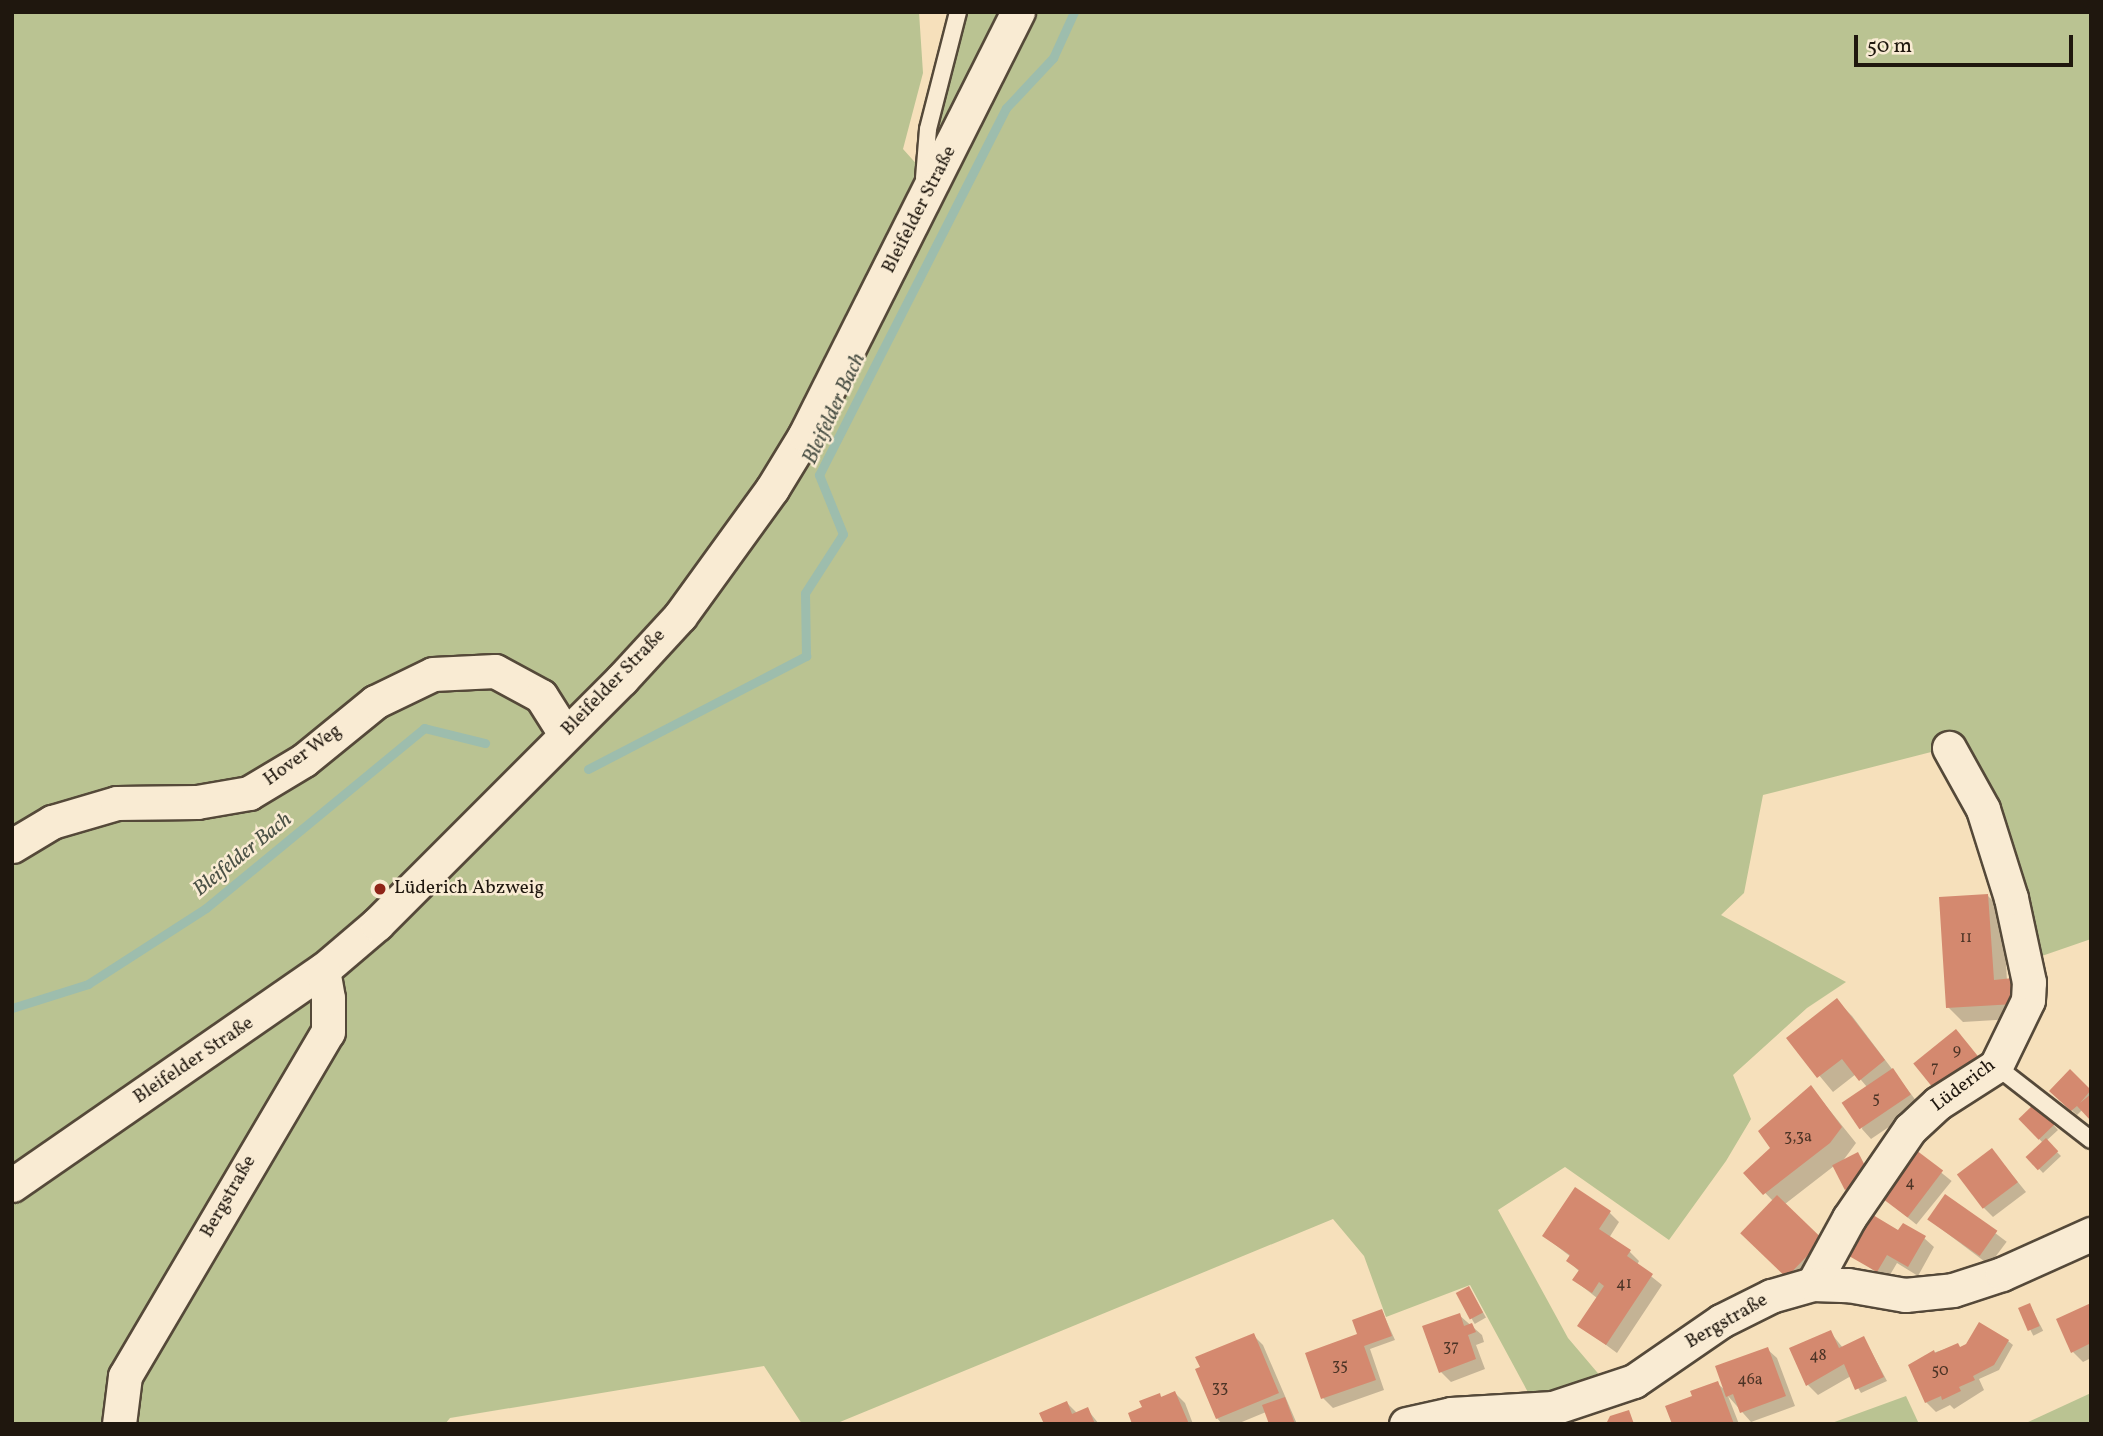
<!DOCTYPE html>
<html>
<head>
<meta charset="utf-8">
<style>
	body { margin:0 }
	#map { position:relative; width:2103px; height:1436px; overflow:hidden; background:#f6e0bb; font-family:Vollkorn,serif }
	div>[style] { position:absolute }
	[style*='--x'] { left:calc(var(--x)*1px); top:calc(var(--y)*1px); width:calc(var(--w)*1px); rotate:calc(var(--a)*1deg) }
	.green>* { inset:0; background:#bac392 }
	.shadow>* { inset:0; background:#0003; transform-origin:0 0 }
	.stream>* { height:9px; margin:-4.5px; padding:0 4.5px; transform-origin:4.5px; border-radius:4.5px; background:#9dbdad }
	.building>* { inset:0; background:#d4896f; transform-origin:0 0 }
	.roads { filter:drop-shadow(2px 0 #554939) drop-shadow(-2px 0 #554939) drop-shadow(0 2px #554939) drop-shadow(0 -2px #554939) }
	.lane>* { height:16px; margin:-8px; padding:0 8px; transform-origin:8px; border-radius:8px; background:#f9ebd3 }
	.street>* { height:33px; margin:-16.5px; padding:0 16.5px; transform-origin:16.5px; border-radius:16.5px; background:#f9ebd3 }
	.dots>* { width:19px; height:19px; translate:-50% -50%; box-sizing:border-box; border:4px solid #f9ebd3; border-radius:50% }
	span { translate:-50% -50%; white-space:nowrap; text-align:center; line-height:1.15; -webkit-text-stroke:5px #f9ebd3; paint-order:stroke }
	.number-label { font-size:16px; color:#4c3426 }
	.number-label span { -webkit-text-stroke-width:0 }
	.street-label { font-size:19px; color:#1f170e }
	.poi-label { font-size:19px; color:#1f170e }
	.left { translate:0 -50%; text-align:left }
	.water-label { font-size:21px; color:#4b5146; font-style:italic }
	.frame { position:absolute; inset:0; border:14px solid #1f170e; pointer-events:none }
	.scale { position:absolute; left:1854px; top:35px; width:219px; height:32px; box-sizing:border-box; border:4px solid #1f170e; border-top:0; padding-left:9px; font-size:21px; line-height:24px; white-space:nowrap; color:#1f170e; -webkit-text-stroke:5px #f9ebd3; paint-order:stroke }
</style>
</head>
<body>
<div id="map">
	<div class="green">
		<i style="clip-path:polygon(12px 12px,919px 12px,923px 73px,903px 149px,921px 169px,937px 137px,932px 132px,966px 12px,2091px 12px,2091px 939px,2036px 958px,1939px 750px,1763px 795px,1744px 893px,1721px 915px,1846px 982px,1807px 1008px,1733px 1075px,1751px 1119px,1726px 1161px,1669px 1240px,1565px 1167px,1498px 1210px,1568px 1338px,1602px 1378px,1530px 1396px,1470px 1285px,1386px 1317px,1364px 1256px,1333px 1219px,835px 1424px,802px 1424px,764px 1366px,450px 1418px,445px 1424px,12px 1424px)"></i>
		<i style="clip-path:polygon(2091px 1393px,2091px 1424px,2024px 1424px)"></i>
		<i style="clip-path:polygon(1906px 1396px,1919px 1424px,1829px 1424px)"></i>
	</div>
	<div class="shadow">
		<i style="clip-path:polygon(1988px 896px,2003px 911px,2007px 981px,2029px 1018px,1963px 1022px,1948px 1007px)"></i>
		<i style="clip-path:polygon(1837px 1001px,1852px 1016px,1920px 1106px,1871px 1139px,1862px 1129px,1867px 1087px,1856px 1074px,1833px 1092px,1788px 1038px)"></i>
		<i style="clip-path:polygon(2070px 1072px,2091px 1092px,2091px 1119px,2083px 1109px,2077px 1115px,2051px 1091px)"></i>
		<i style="clip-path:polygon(1811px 1087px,1856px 1143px,1842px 1162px,1858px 1154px,1874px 1182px,1850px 1193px,1834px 1166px,1785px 1204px,1832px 1250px,1796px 1286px,1742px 1233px,1773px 1201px,1746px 1173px,1772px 1149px)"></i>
		<i style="clip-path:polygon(2035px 1105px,2058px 1130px,2046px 1141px,2061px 1156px,2043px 1173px,2028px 1157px,2043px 1143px,2020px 1119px)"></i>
		<i style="left:1912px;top:1149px;width:51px;height:56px;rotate:39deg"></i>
		<i style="clip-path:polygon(1992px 1150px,2026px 1192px,1993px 1217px,1983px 1207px)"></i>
		<i style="left:1946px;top:1196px;width:76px;height:29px;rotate:37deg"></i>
		<i style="clip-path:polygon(1609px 1212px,1619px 1222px,1609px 1238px,1629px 1251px,1639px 1261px,1637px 1265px,1662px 1285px,1617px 1353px,1579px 1325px,1597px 1298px,1574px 1280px,1580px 1272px,1568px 1261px,1571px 1257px,1544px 1236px)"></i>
		<i style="clip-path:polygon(1899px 1233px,1924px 1238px,1934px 1247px,1918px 1276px,1897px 1263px,1887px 1280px,1852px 1255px)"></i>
		<i style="left:1469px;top:1288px;width:34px;height:13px;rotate:60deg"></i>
		<i style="left:2030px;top:1305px;width:29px;height:11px;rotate:63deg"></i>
		<i style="clip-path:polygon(2091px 1305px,2091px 1358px,2083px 1362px,2073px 1352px)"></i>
		<i style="clip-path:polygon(1382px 1311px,1395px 1340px,1370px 1349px,1384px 1390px,1333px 1408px,1323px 1398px,1361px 1335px)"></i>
		<i style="clip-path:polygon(1459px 1315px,1482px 1335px,1484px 1342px,1476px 1345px,1485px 1369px,1451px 1382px,1441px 1372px)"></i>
		<i style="clip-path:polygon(1830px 1332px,1843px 1348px,1864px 1338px,1887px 1381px,1861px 1393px,1851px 1376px,1818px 1395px,1808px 1385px)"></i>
		<i style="clip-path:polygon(1253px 1335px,1263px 1345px,1297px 1424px,1271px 1424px,1266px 1412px,1237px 1424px,1222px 1424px,1217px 1418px)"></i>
		<i style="clip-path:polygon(2008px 1341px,2013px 1345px,1999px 1370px,1979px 1379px,1984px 1390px,1954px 1409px,1950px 1405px,1936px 1412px,1926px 1402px,1924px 1356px,1957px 1345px,1961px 1348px)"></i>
		<i style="clip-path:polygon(1767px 1349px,1777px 1358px,1795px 1406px,1751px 1422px,1728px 1396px,1739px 1424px,1673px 1424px,1695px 1397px,1717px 1383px,1727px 1392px)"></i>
		<i style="clip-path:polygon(1175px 1393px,1185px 1403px,1193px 1424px,1134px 1424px,1144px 1408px,1159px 1395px,1163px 1398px)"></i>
		<i style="clip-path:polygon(1067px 1403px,1077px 1413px,1087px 1409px,1099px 1424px,1046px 1424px)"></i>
	</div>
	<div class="stream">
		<i style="--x:588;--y:769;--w:246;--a:-27.4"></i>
		<i style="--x:806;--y:656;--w:63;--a:-90.9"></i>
		<i style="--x:805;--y:593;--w:70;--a:-57.2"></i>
		<i style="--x:843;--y:534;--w:64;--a:-112.1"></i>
		<i style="--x:819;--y:475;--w:412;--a:-63"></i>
		<i style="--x:1006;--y:108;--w:69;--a:-46.8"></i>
		<i style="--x:1053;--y:58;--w:51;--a:-65.5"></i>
		<i style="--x:12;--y:1008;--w:80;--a:-17.5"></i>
		<i style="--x:88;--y:984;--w:140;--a:-32.8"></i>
		<i style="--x:206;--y:908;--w:283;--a:-39.5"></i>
		<i style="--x:424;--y:728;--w:63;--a:13.8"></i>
	</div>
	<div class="building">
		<i style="clip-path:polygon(1988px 894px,1994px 980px,2013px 978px,2015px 1004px,1946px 1008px,1939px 897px)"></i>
		<i style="clip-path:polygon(1837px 998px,1885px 1060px,1859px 1081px,1842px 1059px,1817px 1078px,1786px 1038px)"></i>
		<i style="left:1956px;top:1029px;width:35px;height:55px;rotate:51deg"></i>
		<i style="left:1893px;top:1068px;width:32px;height:62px;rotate:56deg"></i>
		<i style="clip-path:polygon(2070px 1069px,2091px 1090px,2080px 1103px,2091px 1094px,2091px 1121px,2077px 1106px,2071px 1111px,2049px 1091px)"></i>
		<i style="clip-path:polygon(1811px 1085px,1842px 1127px,1830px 1143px,1763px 1195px,1743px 1173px,1770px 1148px,1758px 1131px)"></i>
		<i style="left:2035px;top:1103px;width:29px;height:23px;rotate:46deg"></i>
		<i style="left:2046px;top:1138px;width:18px;height:28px;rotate:47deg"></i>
		<i style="left:1912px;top:1147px;width:39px;height:59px;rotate:37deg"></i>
		<i style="left:1992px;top:1148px;width:43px;height:44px;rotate:53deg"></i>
		<i style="left:1858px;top:1152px;width:28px;height:29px;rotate:63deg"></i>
		<i style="clip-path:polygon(1575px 1187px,1611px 1211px,1599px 1229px,1631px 1250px,1627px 1256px,1653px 1274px,1606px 1345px,1577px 1326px,1604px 1286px,1599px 1282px,1592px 1293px,1572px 1280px,1579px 1270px,1566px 1261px,1570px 1255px,1542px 1236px)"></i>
		<i style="left:1945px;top:1194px;width:64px;height:31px;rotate:35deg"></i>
		<i style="left:1777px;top:1195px;width:64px;height:53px;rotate:44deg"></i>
		<i style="clip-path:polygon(1873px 1215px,1898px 1230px,1903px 1223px,1926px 1236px,1908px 1267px,1887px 1255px,1877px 1272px,1849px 1256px)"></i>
		<i style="left:1469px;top:1286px;width:30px;height:15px;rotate:62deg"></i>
		<i style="left:2030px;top:1303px;width:25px;height:13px;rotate:67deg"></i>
		<i style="clip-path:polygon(2091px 1303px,2091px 1343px,2071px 1353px,2056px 1319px)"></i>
		<i style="clip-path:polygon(1382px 1309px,1392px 1336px,1364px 1346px,1376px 1380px,1321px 1399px,1305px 1353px,1357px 1334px,1352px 1320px)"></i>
		<i style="clip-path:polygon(1460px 1313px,1464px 1326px,1472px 1323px,1476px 1332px,1468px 1335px,1476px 1359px,1439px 1373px,1422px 1326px)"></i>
		<i style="clip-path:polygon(1979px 1322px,2009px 1340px,1994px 1365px,1973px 1376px,1975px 1380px,1959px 1387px,1961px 1391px,1942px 1400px,1941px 1396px,1925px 1403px,1908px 1365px,1934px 1350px,1935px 1353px,1958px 1343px,1960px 1347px,1966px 1344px)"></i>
		<i style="clip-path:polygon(1831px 1330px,1839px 1348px,1864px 1336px,1884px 1377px,1855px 1390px,1844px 1364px,1806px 1386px,1789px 1348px)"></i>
		<i style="clip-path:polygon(1254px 1333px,1279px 1393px,1216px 1419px,1195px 1369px,1200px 1367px,1195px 1357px)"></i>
		<i style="clip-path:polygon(1768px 1347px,1786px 1396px,1740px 1413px,1733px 1394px,1726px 1397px,1715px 1366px)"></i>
		<i style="clip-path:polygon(1718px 1381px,1734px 1424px,1672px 1424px,1665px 1406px,1692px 1396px,1690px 1391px)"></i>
		<i style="clip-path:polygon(1175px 1391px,1189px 1424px,1132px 1424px,1128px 1413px,1142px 1407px,1139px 1401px,1160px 1393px,1161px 1397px)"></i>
		<i style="clip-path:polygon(1285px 1397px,1295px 1424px,1269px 1424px,1262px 1405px)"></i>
		<i style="clip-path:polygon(1067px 1401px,1072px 1414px,1088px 1407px,1095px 1424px,1044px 1424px,1039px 1413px)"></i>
		<i style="clip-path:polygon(1629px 1410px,1634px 1424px,1606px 1424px,1610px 1416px)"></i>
	</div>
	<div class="roads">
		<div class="lane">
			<i style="--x:924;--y:178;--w:49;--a:-85.3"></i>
			<i style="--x:928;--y:129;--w:121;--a:-75.6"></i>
			<i style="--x:1996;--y:1066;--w:120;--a:37.9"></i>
		</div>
		<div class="street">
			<i style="--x:12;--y:846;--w:47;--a:-31"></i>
			<i style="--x:52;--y:822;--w:68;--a:-16.3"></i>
			<i style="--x:117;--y:803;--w:80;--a:-0.7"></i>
			<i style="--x:197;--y:802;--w:53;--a:-9.8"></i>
			<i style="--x:249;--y:793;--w:64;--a:-31"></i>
			<i style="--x:304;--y:760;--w:92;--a:-39.2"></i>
			<i style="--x:375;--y:702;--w:64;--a:-25.8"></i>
			<i style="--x:433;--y:674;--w:62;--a:-2.8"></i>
			<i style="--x:495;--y:671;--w:52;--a:28.5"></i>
			<i style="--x:541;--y:696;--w:45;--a:57.7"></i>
			<i style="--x:12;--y:1185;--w:378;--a:-34.7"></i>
			<i style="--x:323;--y:970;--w:71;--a:-40.4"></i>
			<i style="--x:377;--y:924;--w:346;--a:-45"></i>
			<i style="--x:622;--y:679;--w:86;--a:-47.4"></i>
			<i style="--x:680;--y:616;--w:157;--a:-54.1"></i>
			<i style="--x:772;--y:489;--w:63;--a:-58.6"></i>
			<i style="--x:805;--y:435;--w:474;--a:-63.3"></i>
			<i style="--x:1813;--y:1284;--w:75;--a:-61.4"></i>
			<i style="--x:1849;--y:1218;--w:108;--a:-55.6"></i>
			<i style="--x:1910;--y:1129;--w:38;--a:-43"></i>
			<i style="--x:1938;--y:1103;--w:69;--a:-32.5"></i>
			<i style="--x:1996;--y:1066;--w:73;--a:-64.1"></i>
			<i style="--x:2028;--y:1000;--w:18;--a:-87"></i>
			<i style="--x:2029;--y:982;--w:86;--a:-102.1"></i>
			<i style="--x:2011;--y:898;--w:93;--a:-107.5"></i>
			<i style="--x:1983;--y:809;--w:70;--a:-119.1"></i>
			<i style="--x:119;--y:1424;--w:48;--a:-82.9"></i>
			<i style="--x:125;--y:1376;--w:399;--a:-59.5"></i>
			<i style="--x:328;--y:1032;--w:34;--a:-90"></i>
			<i style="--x:328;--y:998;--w:28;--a:-100"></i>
			<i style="--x:1406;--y:1424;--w:46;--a:-12.5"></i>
			<i style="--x:1451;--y:1414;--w:102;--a:-3.4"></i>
			<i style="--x:1553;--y:1408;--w:85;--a:-18.4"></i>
			<i style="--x:1634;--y:1381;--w:106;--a:-34.6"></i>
			<i style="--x:1721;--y:1321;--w:56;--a:-26.6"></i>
			<i style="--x:1771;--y:1296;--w:44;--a:-15.9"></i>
			<i style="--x:1813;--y:1284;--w:35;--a:2"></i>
			<i style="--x:1848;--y:1285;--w:58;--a:10"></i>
			<i style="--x:1905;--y:1295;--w:48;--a:-5.9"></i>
			<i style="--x:1953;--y:1290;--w:52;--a:-18.1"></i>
			<i style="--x:2002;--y:1274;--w:98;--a:-24.2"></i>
		</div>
	</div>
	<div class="dots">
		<i style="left:380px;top:889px;background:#8f2418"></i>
	</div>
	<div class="number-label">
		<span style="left:1966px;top:938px">11</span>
		<span style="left:1957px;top:1051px">9</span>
		<span style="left:1935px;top:1068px">7</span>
		<span style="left:1876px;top:1099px">5</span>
		<span style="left:1798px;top:1137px">3,3a</span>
		<span style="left:1910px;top:1183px">4</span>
		<span style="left:1624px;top:1284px">41</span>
		<span style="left:1451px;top:1347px">37</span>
		<span style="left:1818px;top:1356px">48</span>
		<span style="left:1340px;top:1366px">35</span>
		<span style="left:1940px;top:1371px">50</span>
		<span style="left:1750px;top:1380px">46a</span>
		<span style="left:1220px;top:1388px">33</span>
	</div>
	<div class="street-label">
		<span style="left:920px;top:210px;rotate:-63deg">Bleifelder Straße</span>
		<span style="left:614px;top:683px;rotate:-46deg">Bleifelder Straße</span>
		<span style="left:303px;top:756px;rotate:-36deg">Hover Weg</span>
		<span style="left:194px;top:1061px;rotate:-34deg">Bleifelder Straße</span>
		<span style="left:1964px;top:1086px;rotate:-37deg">Lüderich</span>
		<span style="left:229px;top:1197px;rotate:-60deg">Bergstraße</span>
		<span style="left:1727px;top:1322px;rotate:-30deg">Bergstraße</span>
	</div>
	<div class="poi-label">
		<span class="left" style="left:394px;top:889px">Lüderich Abzweig</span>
	</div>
	<div class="water-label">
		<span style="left:835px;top:409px;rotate:-65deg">Bleifelder Bach</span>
		<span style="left:243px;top:855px;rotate:-39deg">Bleifelder Bach</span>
	</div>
	<div class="frame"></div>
	<div class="scale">50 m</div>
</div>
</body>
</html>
